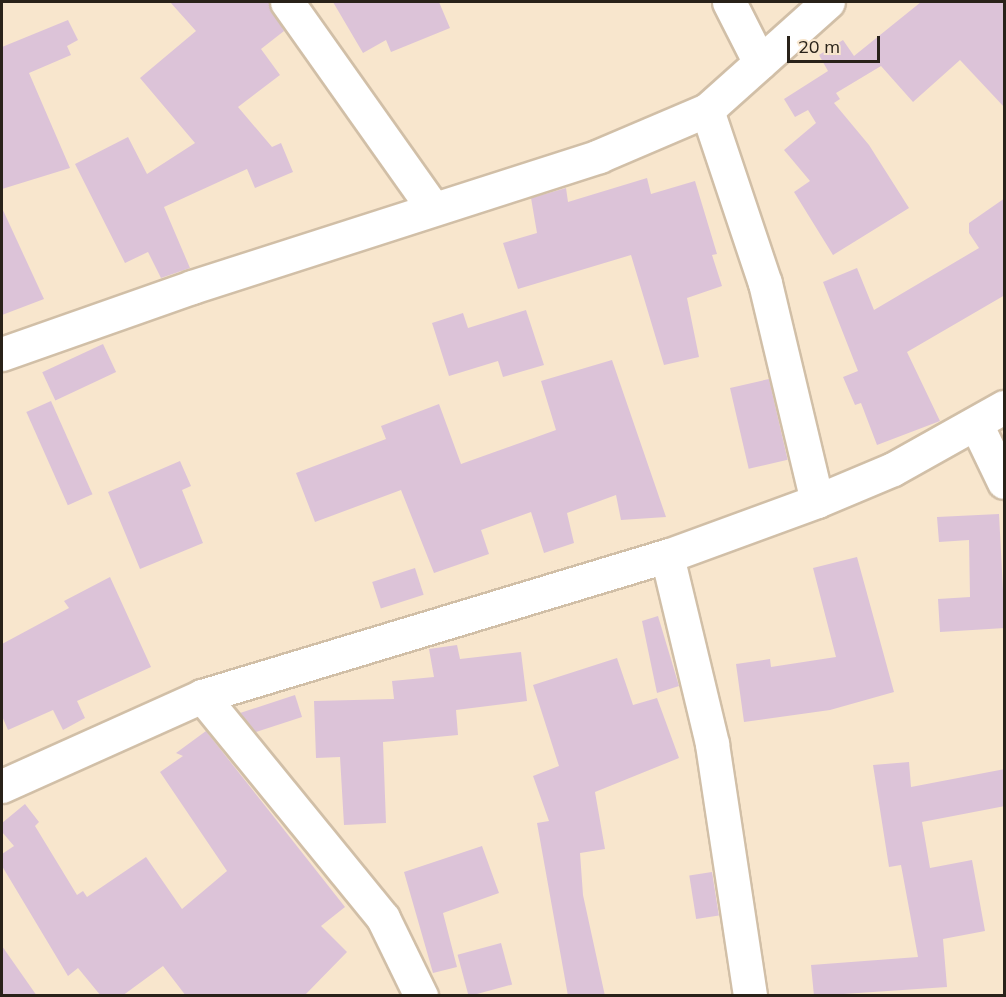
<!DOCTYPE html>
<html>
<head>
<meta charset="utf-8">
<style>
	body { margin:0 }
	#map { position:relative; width:1006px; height:997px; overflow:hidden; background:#f8e6cd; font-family:Mulish,sans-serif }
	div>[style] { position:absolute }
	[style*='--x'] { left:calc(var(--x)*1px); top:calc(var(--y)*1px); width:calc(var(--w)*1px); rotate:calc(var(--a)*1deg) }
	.building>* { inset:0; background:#dcc3d8; transform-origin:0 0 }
	.roads { filter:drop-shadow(2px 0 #d1bfa7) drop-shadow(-2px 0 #d1bfa7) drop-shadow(0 2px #d1bfa7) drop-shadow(0 -2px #d1bfa7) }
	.minor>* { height:33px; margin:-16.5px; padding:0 16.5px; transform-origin:16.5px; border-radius:16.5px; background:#fff }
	span { translate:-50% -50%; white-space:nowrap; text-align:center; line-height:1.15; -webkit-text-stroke:4.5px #f8e6cd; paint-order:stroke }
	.frame { position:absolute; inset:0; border:3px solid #292219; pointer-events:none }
	.scale { position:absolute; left:787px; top:36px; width:93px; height:27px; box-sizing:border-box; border:3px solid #292219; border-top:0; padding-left:8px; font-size:18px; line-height:21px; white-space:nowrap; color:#292219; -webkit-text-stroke:4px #f8e6cd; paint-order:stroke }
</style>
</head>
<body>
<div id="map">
	<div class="building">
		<i style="clip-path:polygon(170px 2px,269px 2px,284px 31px,261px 49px,280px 75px,238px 107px,272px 147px,281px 143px,293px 172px,255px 188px,247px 169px,164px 207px,190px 268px,161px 278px,148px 252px,125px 263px,75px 164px,128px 137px,147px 174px,195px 143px,140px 78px,196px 31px)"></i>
		<i style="clip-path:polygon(333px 2px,439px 2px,450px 28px,391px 52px,386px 40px,363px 53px)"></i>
		<i style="clip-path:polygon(921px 2px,1005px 2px,1005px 108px,960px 60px,913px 102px,881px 66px,836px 93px,840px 99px,834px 103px,869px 145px,909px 208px,833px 255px,794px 192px,810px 181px,784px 150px,816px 123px,808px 110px,795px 117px,784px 99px,828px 71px,819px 55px,843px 40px,854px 56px)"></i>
		<i style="clip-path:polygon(68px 20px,78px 40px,67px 46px,71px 55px,29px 73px,70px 168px,2px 189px,2px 47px)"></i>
		<i style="clip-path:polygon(647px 178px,651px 194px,695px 181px,717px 254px,712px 255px,722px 286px,687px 298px,699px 357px,664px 365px,631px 255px,518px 289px,503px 243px,537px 233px,531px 198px,566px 188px,568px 202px)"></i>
		<i style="clip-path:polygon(1005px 198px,1005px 295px,907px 352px,940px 421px,877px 445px,861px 403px,855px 405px,843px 377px,858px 371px,823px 282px,857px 268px,874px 310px,979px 248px,969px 233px,969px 223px)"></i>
		<i style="clip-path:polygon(2px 208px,44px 299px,2px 315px)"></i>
		<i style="clip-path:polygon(526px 310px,544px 365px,503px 377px,498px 361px,449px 376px,432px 323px,463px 313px,468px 328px)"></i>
		<i style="left:103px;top:344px;width:31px;height:67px;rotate:65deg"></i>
		<i style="clip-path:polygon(612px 360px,666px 517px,621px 520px,616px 495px,567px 513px,574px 543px,544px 553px,531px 512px,481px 530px,489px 554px,434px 573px,401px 490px,315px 522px,296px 473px,386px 439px,381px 426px,439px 404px,461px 464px,556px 430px,541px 381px)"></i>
		<i style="left:769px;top:379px;width:83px;height:40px;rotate:77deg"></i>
		<i style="left:51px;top:401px;width:102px;height:27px;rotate:66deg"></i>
		<i style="clip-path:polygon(180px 461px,191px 486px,182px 490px,203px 543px,140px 569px,108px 492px)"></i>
		<i style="clip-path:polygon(999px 514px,1005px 628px,940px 632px,938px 599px,970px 597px,969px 540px,939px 542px,937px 517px)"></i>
		<i style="clip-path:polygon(857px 557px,894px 692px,830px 710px,744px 722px,736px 664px,770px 659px,771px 667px,836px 657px,813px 568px)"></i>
		<i style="left:415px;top:568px;width:28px;height:45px;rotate:72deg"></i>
		<i style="clip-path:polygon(110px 577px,151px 667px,77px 701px,85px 718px,63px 730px,53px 710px,8px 730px,2px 716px,2px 644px,69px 608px,64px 601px)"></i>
		<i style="clip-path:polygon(658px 616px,679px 686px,657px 693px,642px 621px)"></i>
		<i style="clip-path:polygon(457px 645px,460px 659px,521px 652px,527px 701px,456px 710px,458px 735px,383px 742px,386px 823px,344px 825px,340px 757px,316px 758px,314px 701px,394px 699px,392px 681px,434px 677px,429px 649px)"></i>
		<i style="clip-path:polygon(617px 658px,633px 705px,657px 698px,679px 758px,595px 792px,605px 849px,580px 853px,583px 895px,605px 996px,568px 996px,537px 823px,549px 821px,533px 776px,559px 766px,533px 685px)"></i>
		<i style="clip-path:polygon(295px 695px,302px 717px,256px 732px,240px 713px)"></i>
		<i style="clip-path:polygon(206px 731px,345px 907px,321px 926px,347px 952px,304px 996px,186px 996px,163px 966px,122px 996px,101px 996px,78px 968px,68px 976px,2px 866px,2px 854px,14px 846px,2px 832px,2px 823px,25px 804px,39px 822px,35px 826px,77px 895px,83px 891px,87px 897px,146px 857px,182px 909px,227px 871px,160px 772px,183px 756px,176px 753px)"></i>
		<i style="clip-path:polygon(909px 762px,911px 787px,1005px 769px,1005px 806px,922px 822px,930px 868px,972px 860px,985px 931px,943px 939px,947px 987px,814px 996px,811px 965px,918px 957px,901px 865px,889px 867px,873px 765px)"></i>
		<i style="clip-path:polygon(482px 846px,499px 893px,443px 913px,457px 967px,433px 973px,404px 872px)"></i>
		<i style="left:712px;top:872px;width:44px;height:23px;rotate:81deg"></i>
		<i style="left:501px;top:943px;width:43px;height:45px;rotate:75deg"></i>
		<i style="clip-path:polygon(2px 946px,37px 996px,2px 996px)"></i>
	</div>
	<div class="roads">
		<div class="minor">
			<i style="--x:287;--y:2;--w:252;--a:54.7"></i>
			<i style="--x:729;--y:2;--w:68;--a:63.1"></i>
			<i style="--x:707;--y:110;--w:182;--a:71.5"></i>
			<i style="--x:765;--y:283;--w:224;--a:76.6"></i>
			<i style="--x:2;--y:354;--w:201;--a:-19.4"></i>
			<i style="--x:192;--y:287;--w:428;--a:-17.8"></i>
			<i style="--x:599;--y:156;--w:117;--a:-23.1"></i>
			<i style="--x:707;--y:110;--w:162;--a:-41.8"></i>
			<i style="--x:977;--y:426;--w:62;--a:64.3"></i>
			<i style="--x:667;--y:556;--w:193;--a:76.5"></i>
			<i style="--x:712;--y:744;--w:255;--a:81.4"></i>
			<i style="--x:202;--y:696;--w:286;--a:50.8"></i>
			<i style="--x:383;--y:918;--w:87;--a:64"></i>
			<i style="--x:2;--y:786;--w:219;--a:-24.2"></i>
			<i style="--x:202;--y:696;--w:486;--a:-16.8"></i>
			<i style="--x:667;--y:556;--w:160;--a:-20.1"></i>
			<i style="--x:817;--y:501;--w:82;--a:-22.8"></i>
			<i style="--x:893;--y:469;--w:127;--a:-29.2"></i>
		</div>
	</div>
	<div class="frame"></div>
	<div class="scale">20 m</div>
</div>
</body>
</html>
